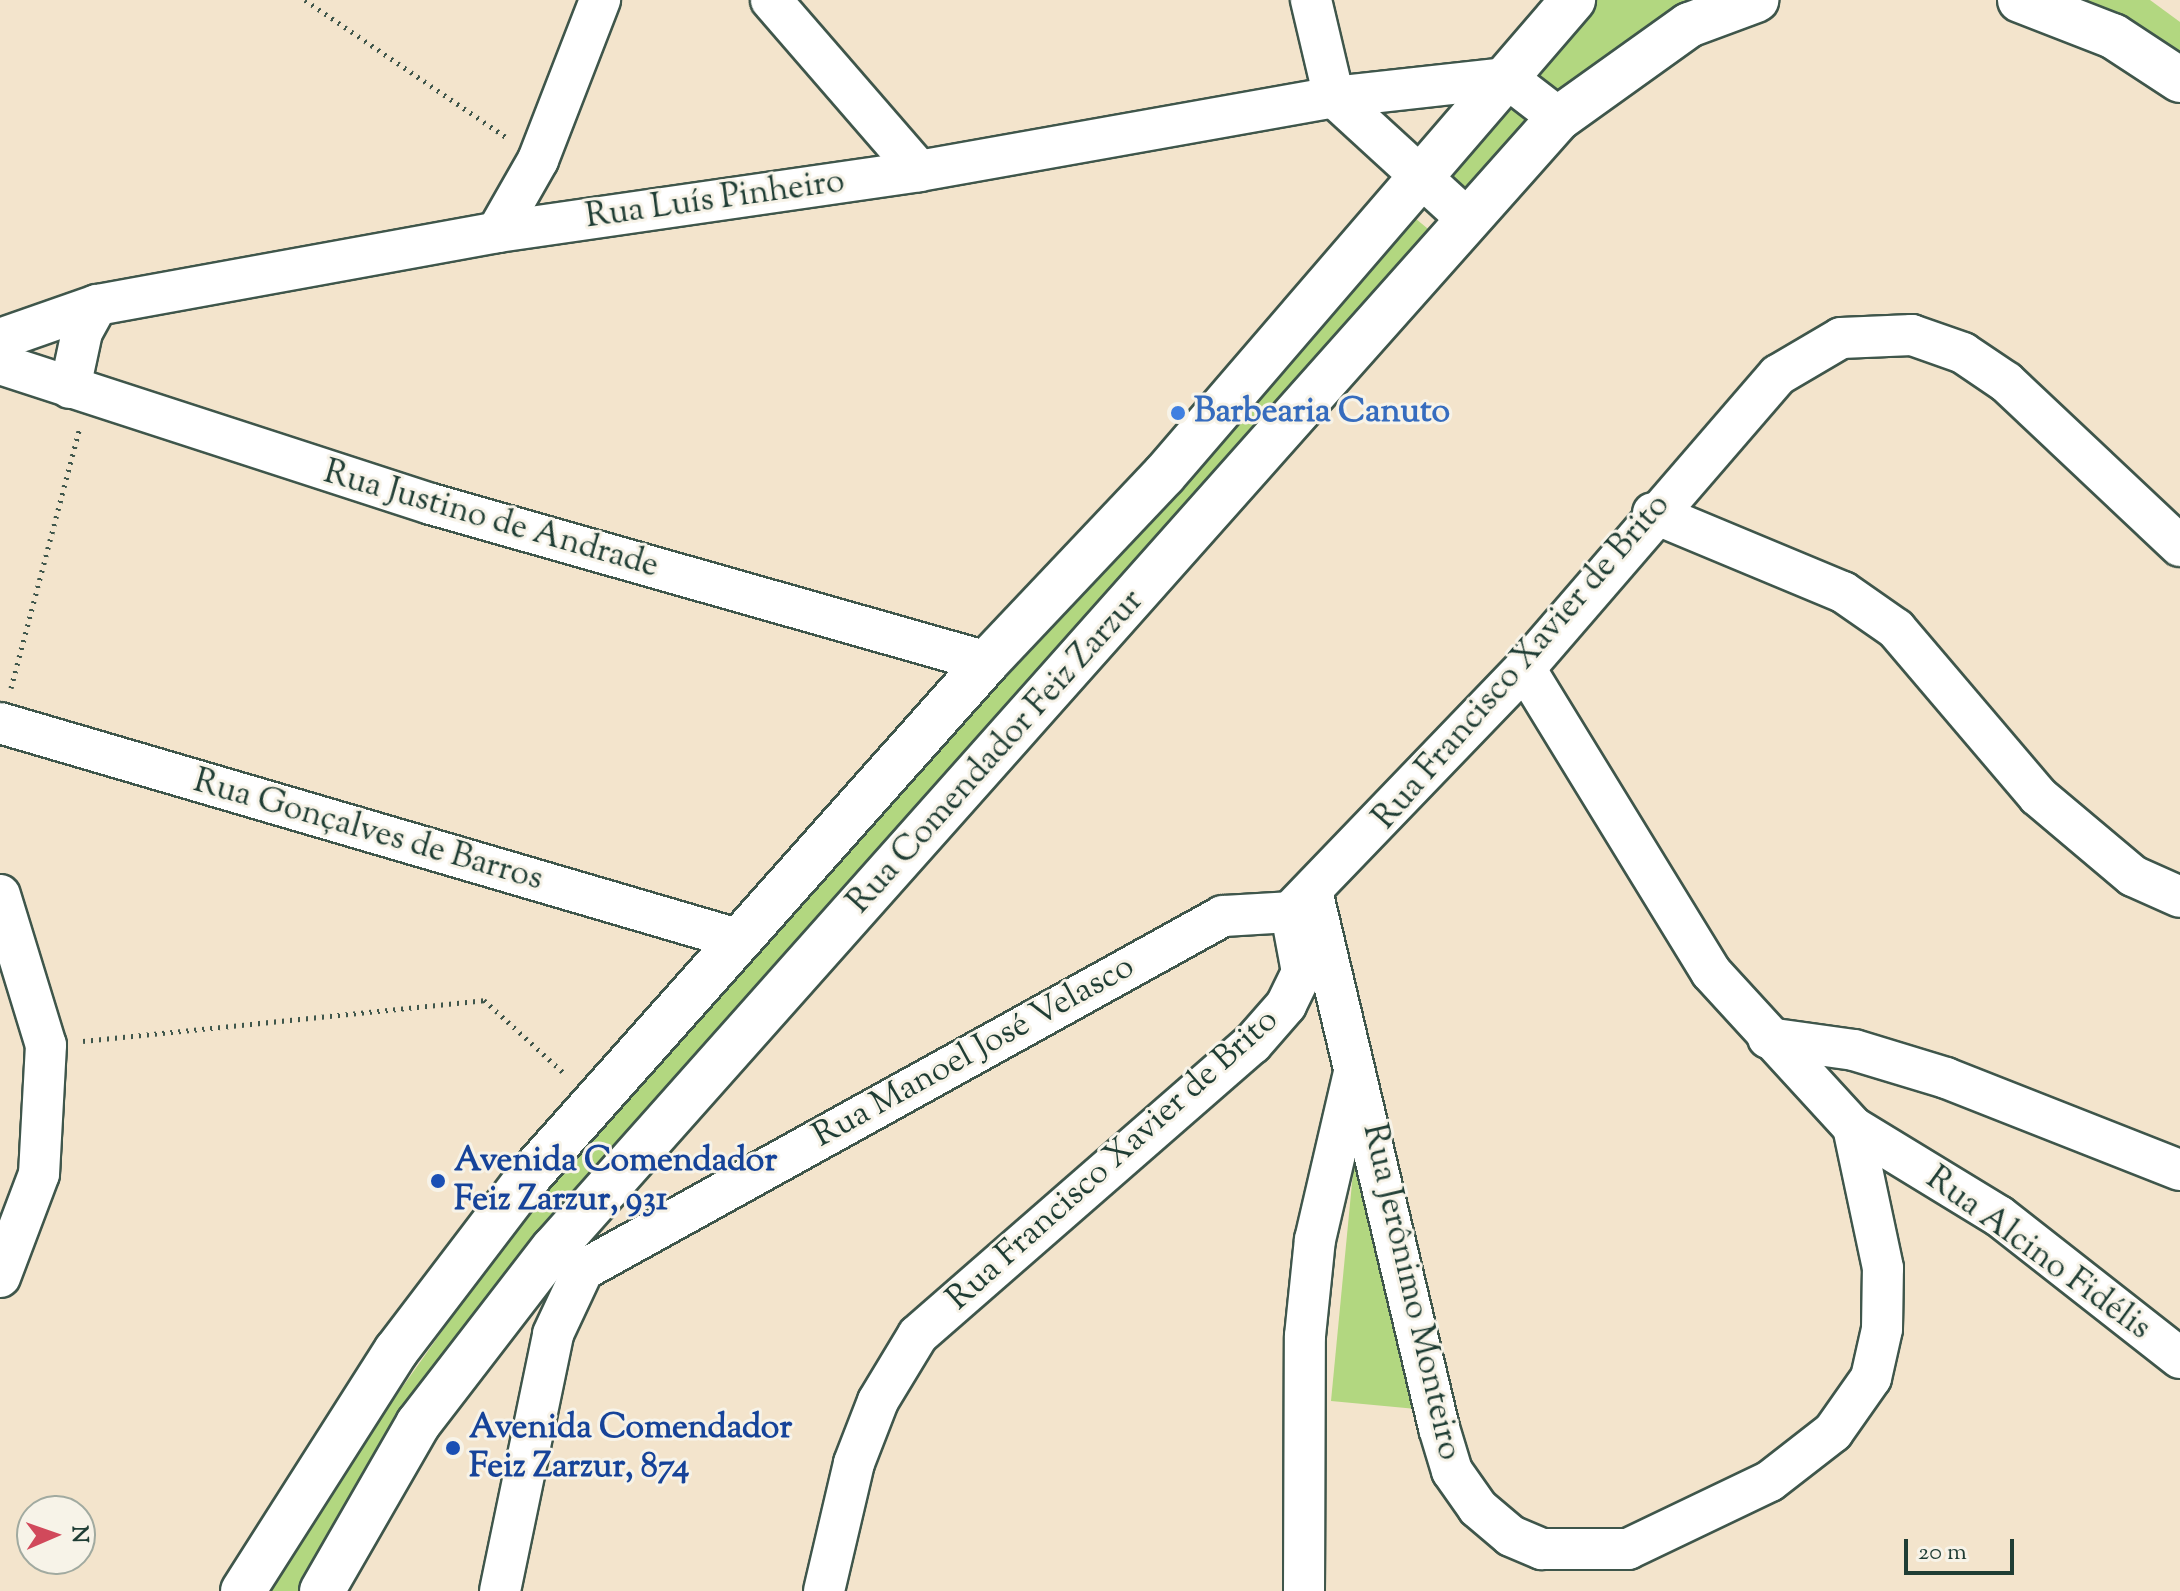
<!DOCTYPE html>
<html>
<head>
<meta charset="utf-8">
<style>
	body { margin:0 }
	#map { position:relative; width:2180px; height:1591px; overflow:hidden; background:#f3e4cc; font-family:"Sorts Mill Goudy",serif }
	div>[style] { position:absolute }
	[style*='--x'] { left:calc(var(--x)*1px); top:calc(var(--y)*1px); width:calc(var(--w)*1px); rotate:calc(var(--a)*1deg) }
	.green>* { inset:0; background:#b2d780 }
	.path>* { height:5px; margin-top:-2.5px; transform-origin:0; background:repeating-linear-gradient(90deg,#3f564b 0 2px,transparent 0 8px) }
	.roads { filter:drop-shadow(2px 0 #3f564b) drop-shadow(-2px 0 #3f564b) drop-shadow(0 2px #3f564b) drop-shadow(0 -2px #3f564b) }
	.street>* { height:40px; margin:-20px; padding:0 20px; transform-origin:20px; border-radius:20px; background:#fff }
	.secondary>* { height:44px; margin:-22px; padding:0 22px; transform-origin:22px; border-radius:22px; background:#fff }
	.dots>* { width:22px; height:22px; translate:-50% -50%; box-sizing:border-box; border:4px solid #f7f3e8; border-radius:50% }
	span { translate:-50% -50%; white-space:nowrap; text-align:center; line-height:1.15; -webkit-text-stroke:6px #f7f3e8; paint-order:stroke }
	.street-label { font-size:34px; color:#1f3d34 }
	.shop-label { font-size:34px; color:#366cbe; font-weight:700 }
	.left { translate:0 -50%; text-align:left }
	.transit-label { font-size:34px; color:#164399; font-weight:700 }
	.north { position:absolute; left:16px; top:1495px; width:80px; height:80px; box-sizing:border-box; background:#f7f3e8; border:2px solid #a1aaa0; border-radius:50%; rotate:88deg; font-size:22px; font-weight:700; line-height:32px; text-align:center; color:#1f3d34 }
	.north::after { content:''; display:block; margin:auto; width:28px; height:36px; background:#d1495b; clip-path:polygon(50% 0,100% 100%,50% 72%,0 100%) }
	.scale { position:absolute; left:1904px; top:1539px; width:110px; height:36px; box-sizing:border-box; border:4px solid #1f3d34; border-top:0; padding-left:10px; font-size:24px; line-height:28px; white-space:nowrap; color:#1f3d34; -webkit-text-stroke:6px #f7f3e8; paint-order:stroke }
</style>
</head>
<body>
<div id="map">
	<div class="green">
		<i style="clip-path:polygon(1586px 0,1697px 0,1557px 98px,1530px 73px)"></i>
		<i style="clip-path:polygon(2067px 0,2150px 0,2180px 22px,2180px 63px)"></i>
		<i style="clip-path:polygon(1508px 97px,1541px 120px,1467px 200px,1438px 183px)"></i>
		<i style="clip-path:polygon(1410px 214px,1433px 233px,1155px 558px,589px 1173px,426px 1390px,310px 1591px,258px 1591px,547px 1183px,1104px 567px)"></i>
		<i style="clip-path:polygon(1360px 1100px,1427px 1410px,1331px 1401px)"></i>
	</div>
	<div class="path">
		<i style="--x:305;--y:0;--w:243;--a:34.3"></i>
		<i style="--x:11;--y:688;--w:270;--a:-75.2"></i>
		<i style="--x:83;--y:1041;--w:403;--a:-5.8"></i>
		<i style="--x:484;--y:1000;--w:111;--a:42.4"></i>
	</div>
	<div class="roads">
		<div class="street">
			<i style="--x:771;--y:0;--w:226;--a:49.1"></i>
			<i style="--x:1311;--y:0;--w:100;--a:76.7"></i>
			<i style="--x:1334;--y:97;--w:182;--a:42.5"></i>
			<i style="--x:497;--y:232;--w:83;--a:-60.3"></i>
			<i style="--x:538;--y:160;--w:172;--a:-68.8"></i>
			<i style="--x:0;--y:339;--w:103;--a:-19.3"></i>
			<i style="--x:97;--y:305;--w:407;--a:-10.3"></i>
			<i style="--x:497;--y:232;--w:426;--a:-8.2"></i>
			<i style="--x:919;--y:171;--w:422;--a:-10.1"></i>
			<i style="--x:1334;--y:97;--w:174;--a:-6.3"></i>
			<i style="--x:1507;--y:78;--w:66;--a:37.6"></i>
			<i style="--x:0;--y:364;--w:453;--a:18"></i>
			<i style="--x:431;--y:504;--w:578;--a:15.86"></i>
			<i style="--x:70;--y:388;--w:57;--a:-77.9"></i>
			<i style="--x:82;--y:332;--w:31;--a:-61"></i>
			<i style="--x:1653;--y:513;--w:206;--a:22.6"></i>
			<i style="--x:1843;--y:592;--w:65;--a:34.9"></i>
			<i style="--x:1896;--y:629;--w:219;--a:49.6"></i>
			<i style="--x:2038;--y:796;--w:124;--a:40.1"></i>
			<i style="--x:2133;--y:876;--w:51;--a:24.1"></i>
			<i style="--x:0;--y:723;--w:768;--a:16.33"></i>
			<i style="--x:1312;--y:891;--w:552;--a:76.69"></i>
			<i style="--x:1439;--y:1428;--w:45;--a:73.2"></i>
			<i style="--x:1452;--y:1471;--w:45;--a:54.9"></i>
			<i style="--x:1478;--y:1508;--w:43;--a:40.3"></i>
			<i style="--x:1511;--y:1536;--w:34;--a:23"></i>
			<i style="--x:1542;--y:1549;--w:86;--a:0"></i>
			<i style="--x:1628;--y:1549;--w:157;--a:-25.6"></i>
			<i style="--x:1770;--y:1481;--w:80;--a:-37.9"></i>
			<i style="--x:1833;--y:1432;--w:66;--a:-54.9"></i>
			<i style="--x:1871;--y:1378;--w:50;--a:-77.3"></i>
			<i style="--x:1882;--y:1329;--w:61;--a:-89.1"></i>
			<i style="--x:1883;--y:1268;--w:144;--a:-102"></i>
			<i style="--x:1853;--y:1127;--w:210;--a:-132.5"></i>
			<i style="--x:1711;--y:972;--w:356;--a:-121.5"></i>
			<i style="--x:0;--y:895;--w:157;--a:73"></i>
			<i style="--x:46;--y:1045;--w:129;--a:93.1"></i>
			<i style="--x:39;--y:1174;--w:110;--a:110.7"></i>
			<i style="--x:1293;--y:909;--w:335;--a:-46.1"></i>
			<i style="--x:1525;--y:668;--w:387;--a:-49.2"></i>
			<i style="--x:1778;--y:375;--w:73;--a:-30.4"></i>
			<i style="--x:1841;--y:338;--w:71;--a:-2.4"></i>
			<i style="--x:1912;--y:335;--w:54;--a:19.4"></i>
			<i style="--x:1963;--y:353;--w:52;--a:34"></i>
			<i style="--x:2006;--y:382;--w:239;--a:43.3"></i>
			<i style="--x:1768;--y:1038;--w:87;--a:7.9"></i>
			<i style="--x:1854;--y:1050;--w:96;--a:16.9"></i>
			<i style="--x:1946;--y:1078;--w:251;--a:21.5"></i>
			<i style="--x:1853;--y:1127;--w:171;--a:31.4"></i>
			<i style="--x:1999;--y:1216;--w:230;--a:38.1"></i>
			<i style="--x:500;--y:1591;--w:262;--a:-78.3"></i>
			<i style="--x:553;--y:1334;--w:71;--a:-64.9"></i>
			<i style="--x:583;--y:1270;--w:731;--a:-28.95"></i>
			<i style="--x:1223;--y:916;--w:67;--a:-3.4"></i>
			<i style="--x:824;--y:1591;--w:131;--a:-76.8"></i>
			<i style="--x:854;--y:1463;--w:66;--a:-68.8"></i>
			<i style="--x:878;--y:1401;--w:77;--a:-58.8"></i>
			<i style="--x:918;--y:1335;--w:443;--a:-41.1"></i>
			<i style="--x:1252;--y:1044;--w:52;--a:-48.9"></i>
			<i style="--x:1286;--y:1005;--w:37;--a:-64"></i>
			<i style="--x:1302;--y:972;--w:60;--a:-100.6"></i>
			<i style="--x:1304;--y:1591;--w:255;--a:-89.8"></i>
			<i style="--x:1305;--y:1336;--w:97;--a:-84.1"></i>
			<i style="--x:1315;--y:1240;--w:172;--a:-76.9"></i>
		</div>
		<div class="secondary">
			<i style="--x:2020;--y:0;--w:100;--a:21.2"></i>
			<i style="--x:2113;--y:36;--w:80;--a:33.3"></i>
			<i style="--x:243;--y:1591;--w:285;--a:-57.5"></i>
			<i style="--x:396;--y:1351;--w:223;--a:-52.7"></i>
			<i style="--x:531;--y:1174;--w:686;--a:-48.31"></i>
			<i style="--x:987;--y:662;--w:257;--a:-46.6"></i>
			<i style="--x:1164;--y:475;--w:627;--a:-49.27"></i>
			<i style="--x:322;--y:1591;--w:193;--a:-60.1"></i>
			<i style="--x:418;--y:1424;--w:221;--a:-52.4"></i>
			<i style="--x:553;--y:1249;--w:1514;--a:-48.35"></i>
			<i style="--x:1559;--y:118;--w:160;--a:-35.6"></i>
			<i style="--x:1689;--y:25;--w:72;--a:-20.5"></i>
		</div>
	</div>
	<div class="dots">
		<i style="left:1178px;top:413px;background:#3f7fe0"></i>
		<i style="left:438px;top:1181px;background:#1a4fb4"></i>
		<i style="left:453px;top:1448px;background:#1a4fb4"></i>
	</div>
	<div class="street-label">
		<span style="left:715px;top:200px;rotate:-8deg">Rua Luís Pinheiro</span>
		<span style="left:491px;top:520px;rotate:16deg">Rua Justino de Andrade</span>
		<span style="left:1522px;top:662px;rotate:-49deg">Rua Francisco Xavier de Brito</span>
		<span style="left:996px;top:752px;rotate:-48deg">Rua Comendador Feiz Zarzur</span>
		<span style="left:368px;top:831px;rotate:16deg">Rua Gonçalves de Barros</span>
		<span style="left:974px;top:1052px;rotate:-29deg">Rua Manoel José Velasco</span>
		<span style="left:1113px;top:1160px;rotate:-42deg">Rua Francisco Xavier de Brito</span>
		<span style="left:2038px;top:1254px;rotate:36deg">Rua Alcino Fidélis</span>
		<span style="left:1411px;top:1292px;rotate:77deg">Rua Jerônimo Monteiro</span>
	</div>
	<div class="shop-label">
		<span class="left" style="left:1194px;top:413px">Barbearia Canuto</span>
	</div>
	<div class="transit-label">
		<span class="left" style="left:454px;top:1181px">Avenida Comendador<br>Feiz Zarzur, 931</span>
		<span class="left" style="left:469px;top:1448px">Avenida Comendador<br>Feiz Zarzur, 874</span>
	</div>
	<div class="north">N</div>
	<div class="scale">20 m</div>
</div>
</body>
</html>
